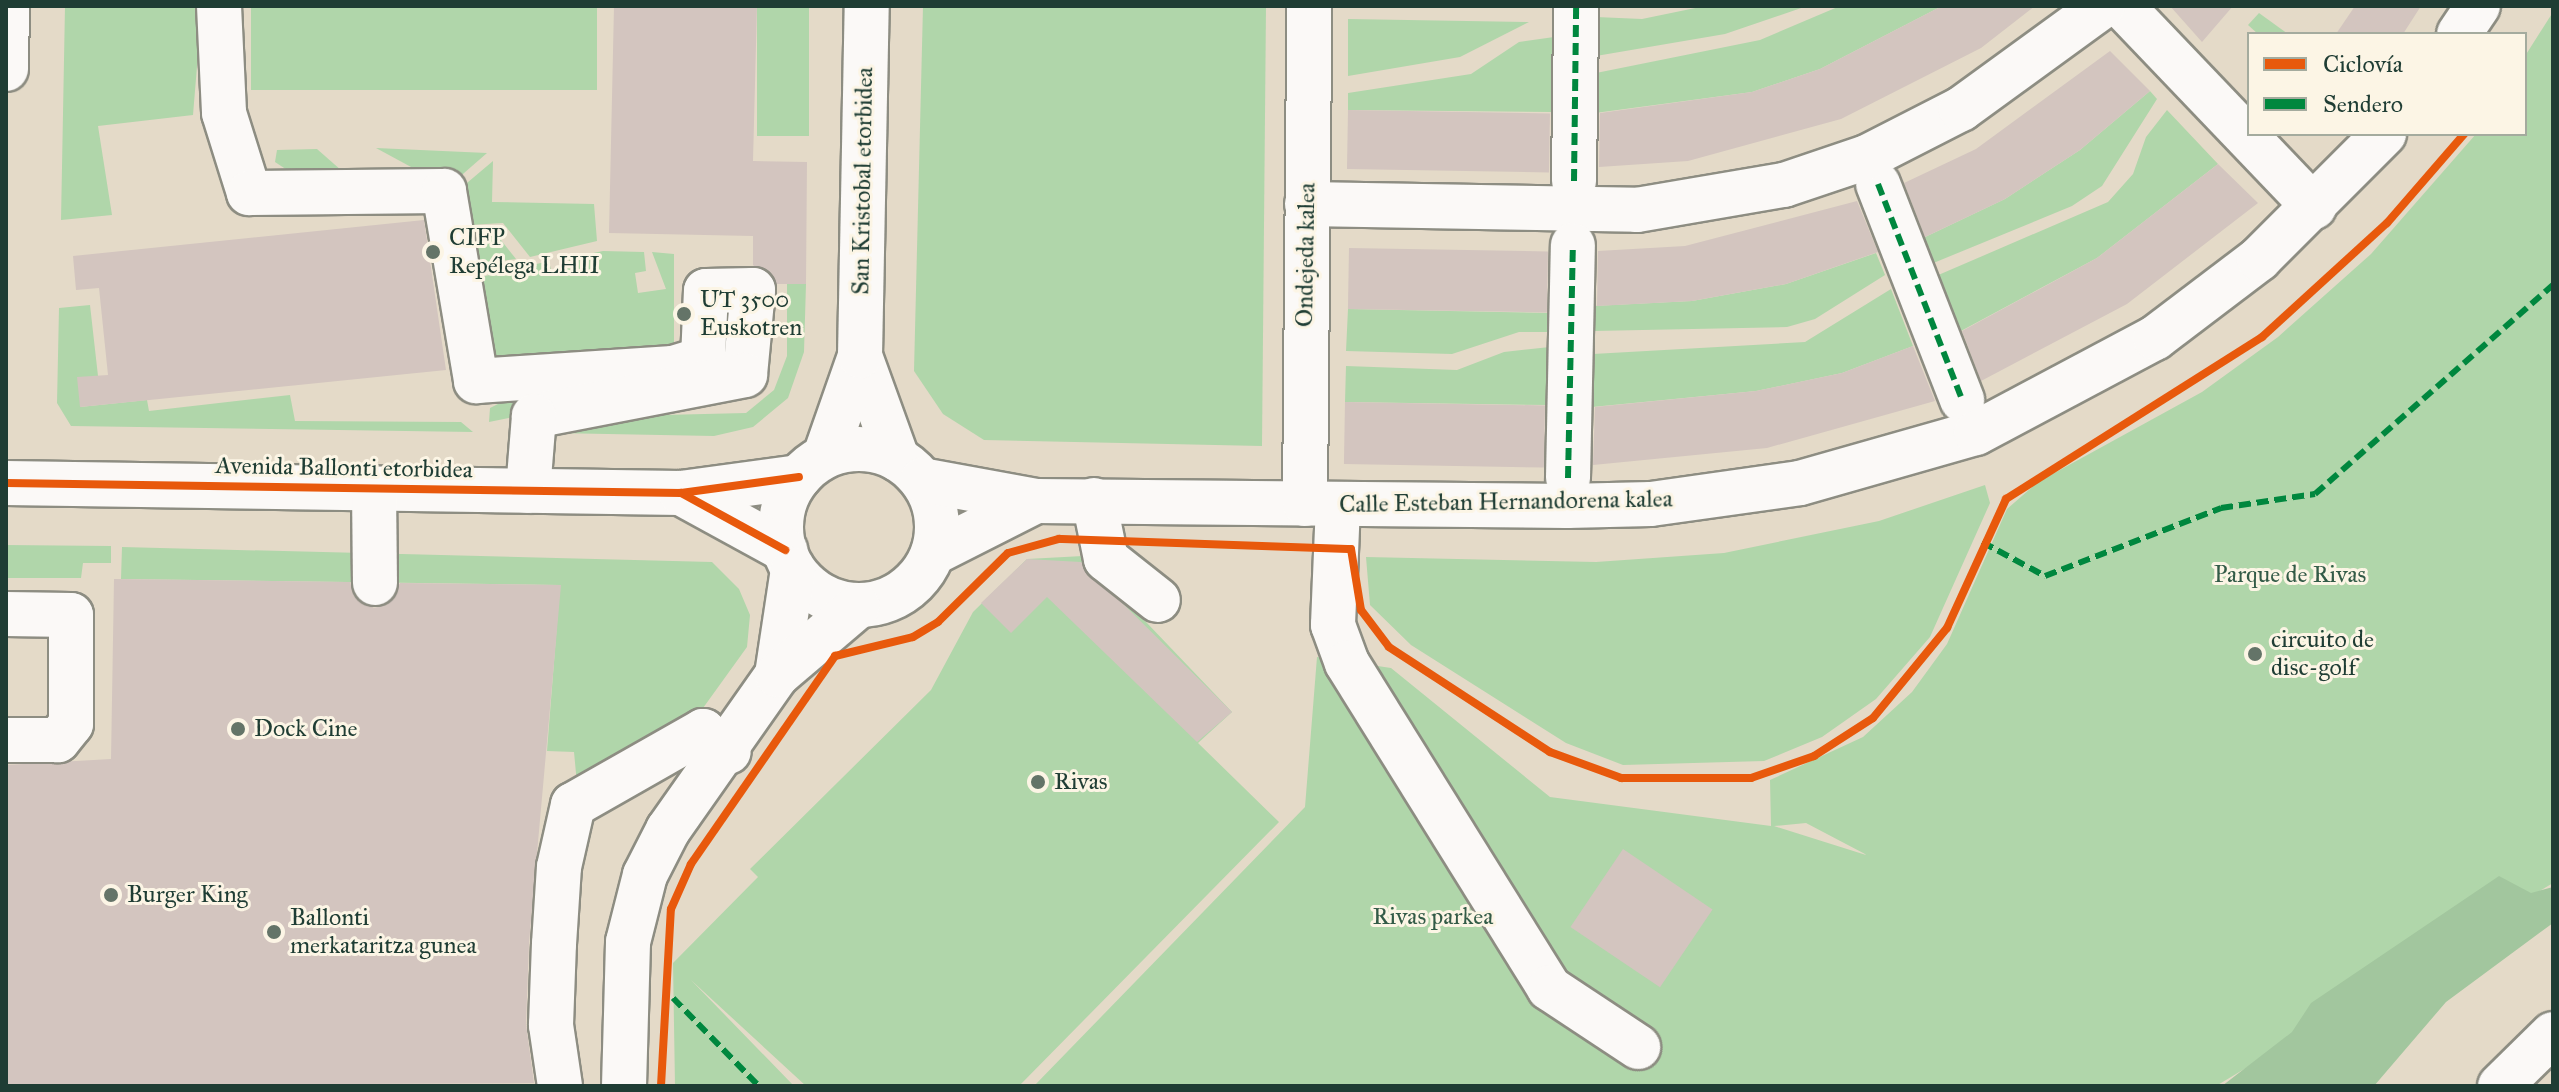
<!DOCTYPE html>
<html>
<head>
<meta charset="utf-8">
<style>
	body { margin:0 }
	#map { position:relative; width:2559px; height:1092px; overflow:hidden; background:#e4dac8; font-family:"IM FELL Great Primer",serif }
	div>[style] { position:absolute }
	[style*='--x'] { left:calc(var(--x)*1px); top:calc(var(--y)*1px); width:calc(var(--w)*1px); rotate:calc(var(--a)*1deg) }
	.green>* { inset:0; background:#b0d6aa; transform-origin:0 0 }
	.forest>* { inset:0; background:#a2c69e }
	.building>* { inset:0; background:#d3c5bf; transform-origin:0 0 }
	.roads { filter:drop-shadow(2px 0 #8d8d82) drop-shadow(-2px 0 #8d8d82) drop-shadow(0 2px #8d8d82) drop-shadow(0 -2px #8d8d82) }
	.minor>* { height:44px; margin:-22px; padding:0 22px; transform-origin:22px; border-radius:22px; background:#fbf9f7 }
	.minor>.ring { margin:-22px; padding:0; box-sizing:content-box; background:none; border:44px solid #fbf9f7; border-radius:50% }
	.quiet>* { height:6px; margin-top:-3px; transform-origin:0; background:repeating-linear-gradient(90deg,#00873e 0 12px,transparent 0 18px) }
	.cycleway>* { height:8px; margin:-4px; padding:0 4px; transform-origin:4px; border-radius:4px; background:#e8590c }
	.dots>* { width:22px; height:22px; translate:-50% -50%; box-sizing:border-box; border:4px solid #fcf5e5; border-radius:50% }
	span { translate:-50% -50%; white-space:nowrap; text-align:center; line-height:1.15; -webkit-text-stroke:6px #fcf5e5; paint-order:stroke }
	.street-label { font-size:24px; color:#1f3d34 }
	.poi-label { font-size:24px; color:#1f3d34 }
	.left { translate:0 -50%; text-align:left }
	.park-label { font-size:24px; color:#335b47 }
	.frame { position:absolute; inset:0; border:8px solid #1f3d34; pointer-events:none }
	.legend { position:absolute; left:2247px; top:32px; width:280px; height:104px; box-sizing:border-box; background:#fcf5e5; border:2px solid #a4ab9e; margin:0; padding:10px 14px; list-style:none; font-size:24px; color:#1f3d34 }
	.legend li { display:flex; align-items:center; gap:16px; height:40px }
	.legend b { width:40px; border:2px solid #a4ab9e }
</style>
</head>
<body>
<div id="map">
	<div class="green">
		<i style="clip-path:polygon(65px 6px,202px 6px,193px 115px,98px 126px,112px 215px,61px 220px)"></i>
		<i style="left:251px;top:6px;width:346px;height:84px"></i>
		<i style="left:757px;top:6px;width:52px;height:130px"></i>
		<i style="clip-path:polygon(923px 6px,1266px 6px,1262px 446px,984px 440px,943px 414px,914px 371px)"></i>
		<i style="clip-path:polygon(1705px 6px,1807px 6px,1725px 34px,1596px 56px,1596px 17px,1642px 19px)"></i>
		<i style="clip-path:polygon(1840px 6px,1942px 6px,1820px 69px,1752px 92px,1595px 113px,1596px 73px,1760px 40px)"></i>
		<i style="clip-path:polygon(evenodd,2553px 12px,2553px 883px,2216px 1086px,1034px 1086px,1305px 807px,1317px 657px,1391px 668px,1550px 797px,1771px 826px,1770px 780px,1863px 737px,1912px 692px,1947px 644px,2007px 509px,2038px 482px,2202px 392px,2278px 337px,2371px 254px,2476px 134px,2525px 134px,2525px 56px,2553px 12px,1806px 823px,1865px 854px,1866px 855px,1774px 826px,1806px 823px)"></i>
		<i style="clip-path:polygon(2259px 13px,2288px 34px,2258px 34px,2248px 25px)"></i>
		<i style="clip-path:polygon(1348px 19px,1529px 22px,1460px 57px,1348px 76px)"></i>
		<i style="clip-path:polygon(1554px 37px,1552px 112px,1348px 110px,1348px 93px,1471px 74px,1519px 42px)"></i>
		<i style="clip-path:polygon(2150px 91px,2157px 99px,2102px 186px,2072px 206px,1931px 264px,1921px 239px,2005px 199px,2080px 150px)"></i>
		<i style="clip-path:polygon(2167px 110px,2218px 164px,2097px 258px,1959px 332px,1936px 276px,2108px 202px,2133px 174px,2146px 137px)"></i>
		<i style="clip-path:polygon(376px 148px,487px 153px,448px 187px)"></i>
		<i style="clip-path:polygon(317px 149px,358px 185px,313px 187px,275px 162px,277px 150px)"></i>
		<i style="clip-path:polygon(493px 161px,492px 202px,594px 204px,597px 241px,530px 257px,503px 223px,469px 225px,461px 188px)"></i>
		<i style="clip-path:polygon(497px 235px,516px 259px,478px 264px,473px 238px)"></i>
		<i style="clip-path:polygon(603px 251px,644px 252px,646px 271px,635px 273px,638px 293px,666px 289px,652px 252px,674px 254px,674px 355px,501px 367px,479px 358px,481px 277px,549px 261px,551px 270px,569px 267px,569px 258px)"></i>
		<i style="clip-path:polygon(1876px 253px,1885px 275px,1815px 319px,1787px 327px,1593px 331px,1593px 306px,1692px 301px,1786px 284px)"></i>
		<i style="clip-path:polygon(787px 284px,806px 284px,804px 352px,788px 398px,753px 427px,714px 436px,554px 433px,580px 417px,746px 413px,774px 390px,787px 356px)"></i>
		<i style="clip-path:polygon(1891px 289px,1913px 346px,1842px 373px,1756px 391px,1592px 407px,1593px 354px,1805px 342px)"></i>
		<i style="clip-path:polygon(90px 305px,98px 376px,80px 407px,147px 400px,149px 411px,290px 395px,295px 421px,461px 422px,473px 432px,71px 426px,57px 403px,59px 308px)"></i>
		<i style="clip-path:polygon(1348px 309px,1551px 313px,1550px 332px,1519px 332px,1452px 354px,1346px 351px)"></i>
		<i style="clip-path:polygon(1550px 347px,1549px 405px,1345px 402px,1346px 366px,1457px 370px,1504px 352px)"></i>
		<i style="clip-path:polygon(558px 391px,513px 417px,489px 422px,490px 408px,512px 397px)"></i>
		<i style="clip-path:polygon(1985px 485px,1990px 503px,1930px 637px,1876px 699px,1822px 737px,1764px 761px,1623px 765px,1566px 743px,1411px 645px,1370px 605px,1366px 557px,1596px 562px,1724px 553px,1879px 521px)"></i>
		<i style="clip-path:polygon(6px 545px,111px 546px,111px 563px,83px 563px,81px 578px,6px 578px)"></i>
		<i style="clip-path:polygon(122px 547px,712px 562px,739px 589px,750px 615px,747px 647px,698px 715px,577px 784px,574px 752px,547px 751px,560px 585px,121px 579px)"></i>
		<i style="clip-path:polygon(1083px 556px,1232px 712px,1198px 743px,1279px 822px,1019px 1086px,806px 1086px,691px 980px,794px 1086px,675px 1086px,673px 963px,758px 877px,750px 869px,931px 690px,973px 612px,1027px 559px)"></i>
	</div>
	<div class="forest">
		<i style="clip-path:polygon(2499px 876px,2531px 893px,2553px 887px,2553px 923px,2446px 1002px,2374px 1086px,2222px 1086px,2292px 1032px,2311px 1003px)"></i>
	</div>
	<div class="building">
		<i style="clip-path:polygon(614px 6px,757px 6px,753px 161px,807px 162px,806px 284px,776px 284px,753px 265px,753px 236px,609px 233px)"></i>
		<i style="clip-path:polygon(1942px 6px,2035px 6px,1981px 48px,1841px 119px,1688px 161px,1599px 167px,1600px 113px,1752px 92px,1820px 69px)"></i>
		<i style="clip-path:polygon(2170px 6px,2233px 6px,2202px 42px)"></i>
		<i style="clip-path:polygon(2355px 6px,2421px 6px,2403px 34px,2336px 34px)"></i>
		<i style="clip-path:polygon(2110px 51px,2150px 91px,2080px 150px,2005px 199px,1925px 237px,1904px 183px,1976px 149px)"></i>
		<i style="left:1348px;top:110px;width:202px;height:59px;rotate:1deg"></i>
		<i style="clip-path:polygon(2218px 164px,2258px 203px,2127px 304px,1981px 381px,1962px 331px,2097px 258px)"></i>
		<i style="clip-path:polygon(1857px 201px,1878px 252px,1786px 284px,1692px 301px,1597px 306px,1598px 251px,1685px 246px)"></i>
		<i style="clip-path:polygon(424px 220px,446px 370px,80px 407px,77px 377px,108px 375px,99px 288px,76px 290px,73px 256px)"></i>
		<i style="left:1349px;top:248px;width:199px;height:61px;rotate:1deg"></i>
		<i style="clip-path:polygon(1913px 346px,1935px 401px,1767px 448px,1593px 465px,1595px 407px,1756px 391px,1842px 373px)"></i>
		<i style="left:1345px;top:402px;width:200px;height:62px;rotate:1deg"></i>
		<i style="clip-path:polygon(1027px 559px,1081px 562px,1232px 712px,1197px 742px,1047px 597px,1011px 633px,981px 603px)"></i>
		<i style="clip-path:polygon(114px 579px,350px 582px,354px 596px,374px 608px,388px 604px,400px 583px,561px 585px,529px 943px,526px 1024px,534px 1083px,6px 1086px,6px 765px,111px 759px)"></i>
		<i style="left:1623px;top:849px;width:108px;height:94px;rotate:34deg"></i>
	</div>
	<div class="roads">
		<div class="minor">
			<i style="--x:219;--y:6;--w:107;--a:87.3"></i>
			<i style="--x:224;--y:113;--w:84;--a:72.6"></i>
			<i style="--x:249;--y:193;--w:195;--a:-0.6"></i>
			<i style="--x:444;--y:191;--w:193;--a:80.4"></i>
			<i style="--x:476;--y:381;--w:197;--a:-3.8"></i>
			<i style="--x:673;--y:368;--w:31;--a:-17"></i>
			<i style="--x:703;--y:359;--w:68;--a:-87.5"></i>
			<i style="--x:706;--y:291;--w:47;--a:-1.2"></i>
			<i style="--x:753;--y:290;--w:85;--a:95.4"></i>
			<i style="--x:745;--y:375;--w:215;--a:169"></i>
			<i style="--x:534;--y:416;--w:75;--a:94.6"></i>
			<i style="--x:2122;--y:6;--w:278;--a:46.3"></i>
			<i style="--x:2459;--y:34;--w:34;--a:-56"></i>
			<i style="--x:6;--y:69;--w:63;--a:-89.1"></i>
			<i style="--x:1574;--y:181;--w:175;--a:-89.3"></i>
			<i style="--x:1878;--y:184;--w:232;--a:68.7"></i>
			<i style="--x:1307;--y:204;--w:330;--a:1"></i>
			<i style="--x:1637;--y:210;--w:149;--a:-9.7"></i>
			<i style="--x:1784;--y:185;--w:88;--a:-18.6"></i>
			<i style="--x:1867;--y:157;--w:106;--a:-27.1"></i>
			<i style="--x:1961;--y:109;--w:175;--a:-36"></i>
			<i style="--x:860;--y:356;--w:109;--a:70.1"></i>
			<i class="ring" style="left:781px;top:449px;width:112px;height:112px"></i>
			<i style="--x:825;--y:456;--w:106;--a:-70.7"></i>
			<i style="--x:860;--y:356;--w:350;--a:-88.9"></i>
			<i style="--x:1568;--y:478;--w:233;--a:-88.8"></i>
			<i style="--x:922;--y:480;--w:116;--a:10.4"></i>
			<i style="--x:1036;--y:501;--w:531;--a:0.54"></i>
			<i style="--x:1567;--y:506;--w:84;--a:-1.4"></i>
			<i style="--x:1651;--y:504;--w:150;--a:-8"></i>
			<i style="--x:1800;--y:483;--w:183;--a:-15.9"></i>
			<i style="--x:1976;--y:433;--w:203;--a:-28"></i>
			<i style="--x:2155;--y:338;--w:131;--a:-37.2"></i>
			<i style="--x:2259;--y:259;--w:177;--a:-45"></i>
			<i style="--x:6;--y:483;--w:675;--a:0.85"></i>
			<i style="--x:681;--y:493;--w:119;--a:-7.7"></i>
			<i style="--x:374;--y:489;--w:94;--a:89.4"></i>
			<i style="--x:681;--y:493;--w:119;--a:28.7"></i>
			<i style="--x:1094;--y:500;--w:60;--a:78.5"></i>
			<i style="--x:1106;--y:559;--w:66;--a:38.3"></i>
			<i style="--x:1305;--y:504;--w:498;--a:-89.5"></i>
			<i style="--x:1338;--y:505;--w:120;--a:92.4"></i>
			<i style="--x:1333;--y:625;--w:40;--a:69.8"></i>
			<i style="--x:1347;--y:663;--w:383;--a:58.1"></i>
			<i style="--x:1549;--y:988;--w:107;--a:33.5"></i>
			<i style="--x:933;--y:553;--w:115;--a:-26.8"></i>
			<i style="--x:6;--y:614;--w:65;--a:0.9"></i>
			<i style="--x:71;--y:615;--w:109;--a:90"></i>
			<i style="--x:71;--y:724;--w:21;--a:129"></i>
			<i style="--x:58;--y:740;--w:52;--a:180"></i>
			<i style="--x:777;--y:675;--w:107;--a:-81.4"></i>
			<i style="--x:560;--y:1086;--w:62;--a:-98.4"></i>
			<i style="--x:551;--y:1025;--w:81;--a:-87.9"></i>
			<i style="--x:554;--y:944;--w:77;--a:-86.3"></i>
			<i style="--x:559;--y:867;--w:64;--a:-77.3"></i>
			<i style="--x:573;--y:805;--w:150;--a:-29.6"></i>
			<i style="--x:703;--y:731;--w:33;--a:39"></i>
			<i style="--x:624;--y:1086;--w:144;--a:-88.4"></i>
			<i style="--x:628;--y:942;--w:69;--a:-75.8"></i>
			<i style="--x:645;--y:875;--w:51;--a:-62.9"></i>
			<i style="--x:668;--y:830;--w:189;--a:-54.9"></i>
			<i style="--x:777;--y:675;--w:106;--a:-40.4"></i>
			<i style="--x:2500;--y:1086;--w:74;--a:-44.5"></i>
		</div>
	</div>
	<div class="quiet">
		<i style="--x:1574;--y:181;--w:175;--a:-89.3"></i>
		<i style="--x:1878;--y:184;--w:232;--a:68.7"></i>
		<i style="--x:1568;--y:478;--w:233;--a:-88.8"></i>
		<i style="--x:1982;--y:542;--w:72;--a:28.4"></i>
		<i style="--x:2045;--y:576;--w:189;--a:-21.1"></i>
		<i style="--x:2221;--y:508;--w:95;--a:-8.5"></i>
		<i style="--x:2315;--y:494;--w:317;--a:-41.3"></i>
		<i style="--x:673;--y:998;--w:123;--a:45.7"></i>
	</div>
	<div class="cycleway">
		<i style="--x:6;--y:483;--w:675;--a:0.85"></i>
		<i style="--x:681;--y:493;--w:119;--a:-7.7"></i>
		<i style="--x:681;--y:493;--w:119;--a:28.7"></i>
		<i style="--x:661;--y:1086;--w:177;--a:-86.8"></i>
		<i style="--x:671;--y:909;--w:49;--a:-66"></i>
		<i style="--x:691;--y:864;--w:253;--a:-55.3"></i>
		<i style="--x:835;--y:656;--w:80;--a:-13.7"></i>
		<i style="--x:913;--y:637;--w:29;--a:-31"></i>
		<i style="--x:938;--y:622;--w:98;--a:-44.6"></i>
		<i style="--x:1008;--y:553;--w:53;--a:-15.4"></i>
		<i style="--x:1059;--y:539;--w:292;--a:2"></i>
		<i style="--x:1351;--y:549;--w:62;--a:80.7"></i>
		<i style="--x:1361;--y:610;--w:46;--a:52.9"></i>
		<i style="--x:1389;--y:647;--w:192;--a:33.1"></i>
		<i style="--x:1550;--y:752;--w:76;--a:20.1"></i>
		<i style="--x:1621;--y:778;--w:130;--a:0"></i>
		<i style="--x:1751;--y:778;--w:67;--a:-19.2"></i>
		<i style="--x:1814;--y:756;--w:70;--a:-32.8"></i>
		<i style="--x:1873;--y:718;--w:117;--a:-50.6"></i>
		<i style="--x:1947;--y:628;--w:142;--a:-65.4"></i>
		<i style="--x:2006;--y:499;--w:303;--a:-32.3"></i>
		<i style="--x:2262;--y:337;--w:169;--a:-42.4"></i>
		<i style="--x:2387;--y:223;--w:118;--a:-49.1"></i>
	</div>
	<div class="dots">
		<i style="left:433px;top:252px;background:#647468"></i>
		<i style="left:684px;top:314px;background:#647468"></i>
		<i style="left:2255px;top:654px;background:#647468"></i>
		<i style="left:238px;top:729px;background:#647468"></i>
		<i style="left:1038px;top:782px;background:#647468"></i>
		<i style="left:111px;top:895px;background:#647468"></i>
		<i style="left:274px;top:932px;background:#647468"></i>
	</div>
	<div class="street-label">
		<span style="left:863px;top:181px;rotate:-89deg">San Kristobal etorbidea</span>
		<span style="left:1306px;top:255px;rotate:-89deg">Ondejeda kalea</span>
		<span style="left:344px;top:468px;rotate:1deg">Avenida Ballonti etorbidea</span>
		<span style="left:1506px;top:502px;rotate:-1deg">Calle Esteban Hernandorena kalea</span>
	</div>
	<div class="poi-label">
		<span class="left" style="left:449px;top:252px">CIFP<br>Repélega LHII</span>
		<span class="left" style="left:700px;top:314px">UT 3500<br>Euskotren</span>
		<span class="left" style="left:2271px;top:654px">circuito de<br>disc-golf</span>
		<span class="left" style="left:254px;top:729px">Dock Cine</span>
		<span class="left" style="left:1054px;top:782px">Rivas</span>
		<span class="left" style="left:127px;top:895px">Burger King</span>
		<span class="left" style="left:290px;top:932px">Ballonti<br>merkataritza gunea</span>
	</div>
	<div class="park-label">
		<span style="left:2290px;top:575px">Parque de Rivas</span>
		<span style="left:1433px;top:917px">Rivas parkea</span>
	</div>
	<div class="frame"></div>
	<ul class="legend">
	<li><b style="height:10px;background:#e8590c"></b>Ciclovía</li>
	<li><b style="height:10px;background:#00873e"></b>Sendero</li>
	</ul>
</div>
</body>
</html>
